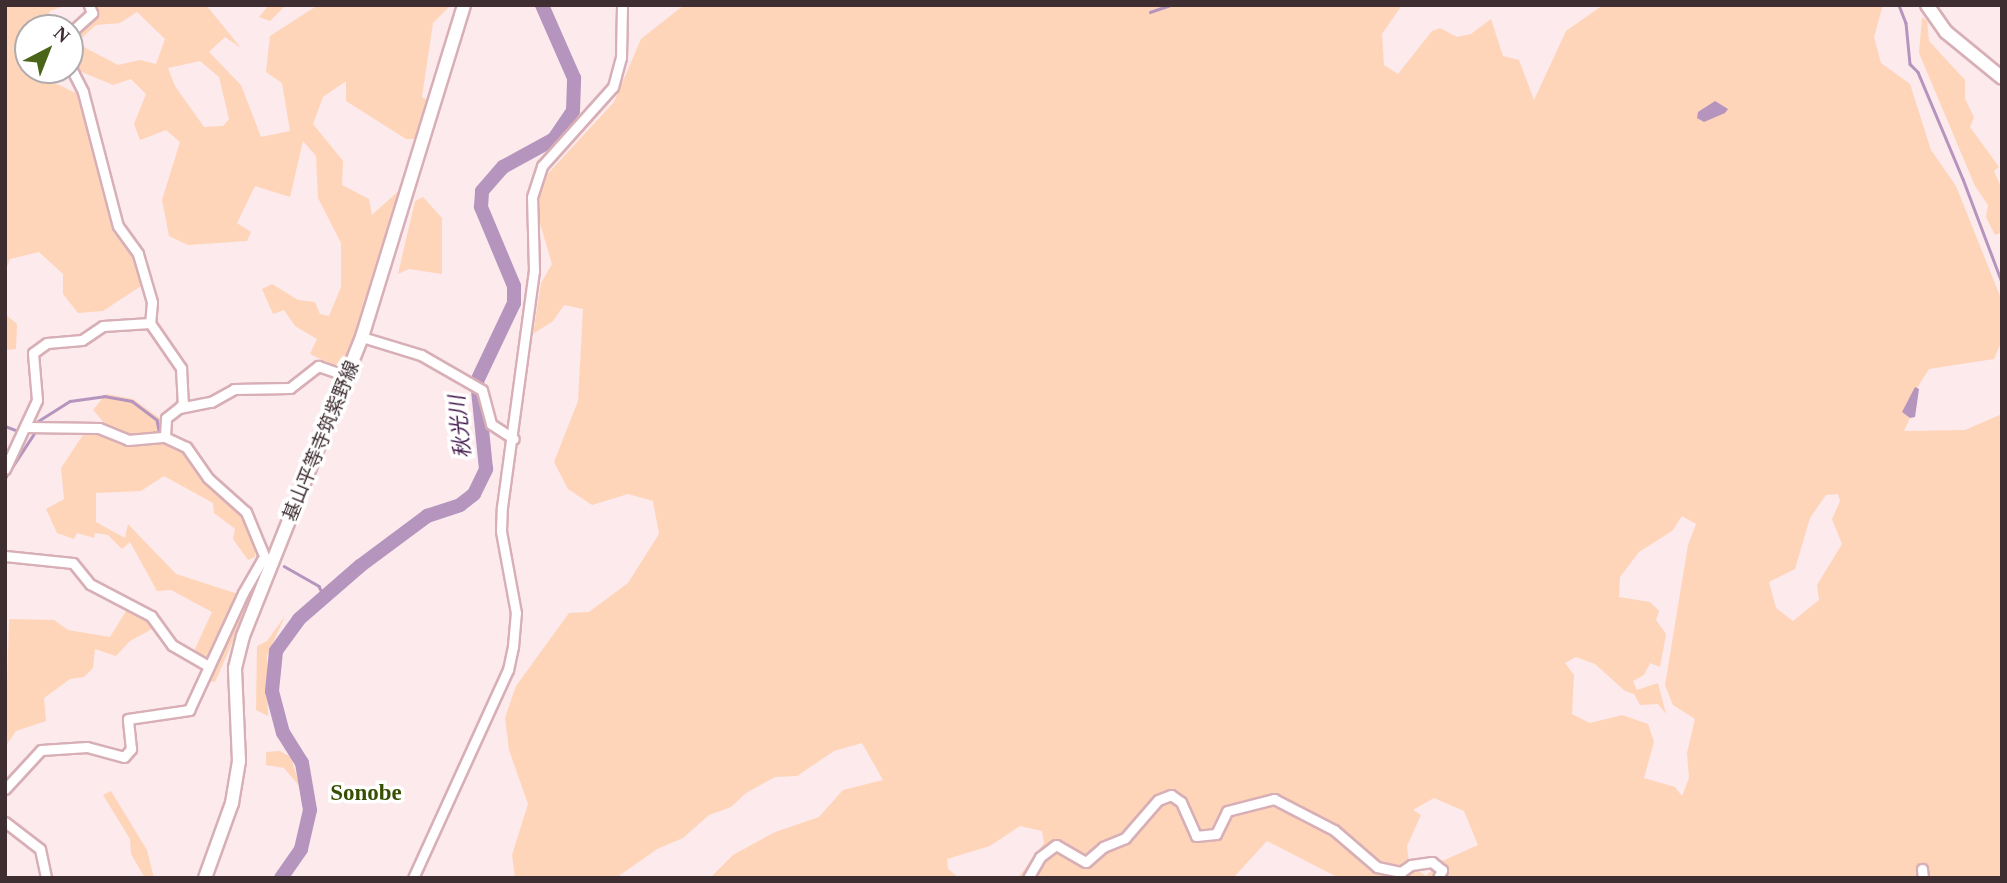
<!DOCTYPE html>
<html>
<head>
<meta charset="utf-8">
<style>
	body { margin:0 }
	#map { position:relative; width:2007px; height:883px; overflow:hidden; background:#fceaed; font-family:"Times New Roman","Noto Sans JP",serif }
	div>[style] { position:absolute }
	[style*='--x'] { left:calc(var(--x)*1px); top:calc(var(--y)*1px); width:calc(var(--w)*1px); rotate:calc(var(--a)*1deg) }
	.green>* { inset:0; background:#fed5b9 }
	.water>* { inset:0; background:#b594be }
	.stream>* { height:2.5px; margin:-1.25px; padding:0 1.25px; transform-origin:1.25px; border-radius:1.25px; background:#b594be }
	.river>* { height:14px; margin:-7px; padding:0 7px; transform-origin:7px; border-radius:7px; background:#b594be }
	.roads { filter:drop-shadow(2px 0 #d8afb6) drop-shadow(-2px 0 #d8afb6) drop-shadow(0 2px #d8afb6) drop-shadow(0 -2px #d8afb6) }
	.street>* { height:9px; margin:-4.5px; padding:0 4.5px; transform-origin:4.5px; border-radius:4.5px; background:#fff }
	.secondary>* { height:12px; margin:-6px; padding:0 6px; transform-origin:6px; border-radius:6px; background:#fff }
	span { translate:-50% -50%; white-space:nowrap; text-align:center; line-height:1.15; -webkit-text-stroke:7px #fff; paint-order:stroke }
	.street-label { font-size:19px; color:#3e2e31 }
	.water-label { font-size:21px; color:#41174c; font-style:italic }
	.quarter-label { font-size:23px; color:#374f03; font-weight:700 }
	.frame { position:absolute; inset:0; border:7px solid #3e2e31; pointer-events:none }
	.north { position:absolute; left:14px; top:14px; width:70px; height:70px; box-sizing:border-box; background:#fff; border:2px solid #b2abad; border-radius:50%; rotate:42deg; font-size:19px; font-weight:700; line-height:28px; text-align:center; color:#3e2e31 }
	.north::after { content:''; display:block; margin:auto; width:24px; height:32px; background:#4a6517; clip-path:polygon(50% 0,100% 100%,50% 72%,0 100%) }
</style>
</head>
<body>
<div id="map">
	<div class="green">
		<i style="clip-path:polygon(5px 5px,67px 5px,50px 11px,42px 28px,28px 28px,28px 70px,58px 70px,53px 82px,78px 94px,113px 232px,134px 259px,144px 284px,103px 311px,78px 313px,63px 294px,63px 274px,39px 252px,10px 259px,5px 272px)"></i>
		<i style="clip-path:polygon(evenodd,76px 5px,206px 5px,241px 48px,225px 37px,209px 52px,241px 85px,261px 137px,290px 131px,282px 83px,266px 72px,270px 36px,318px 5px,451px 5px,433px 23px,422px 97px,430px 102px,418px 139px,406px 139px,346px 101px,346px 81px,323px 97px,313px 124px,343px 161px,342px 185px,369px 199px,372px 215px,404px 186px,344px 370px,310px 354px,317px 339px,295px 326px,284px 310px,273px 314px,262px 289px,272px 284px,298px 300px,315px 302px,320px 314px,329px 316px,341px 287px,341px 243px,318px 198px,316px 156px,303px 141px,290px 197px,255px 186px,237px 223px,251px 232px,247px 241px,188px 245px,169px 236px,162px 200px,180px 142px,166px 130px,140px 140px,134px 124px,146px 94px,131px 79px,113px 85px,70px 67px,68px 28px,87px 16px,87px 8px,76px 5px,137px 12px,165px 39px,156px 64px,140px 60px,118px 65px,76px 43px,96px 25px,120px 23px,137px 12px,76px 5px,200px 61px,219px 77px,229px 119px,223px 126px,204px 127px,175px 86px,168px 68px,200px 61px)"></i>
		<i style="clip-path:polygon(269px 5px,286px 5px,270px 21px,259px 17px)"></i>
		<i style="clip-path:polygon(evenodd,684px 5px,1402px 5px,1382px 34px,1384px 65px,1398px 74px,1432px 31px,1440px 28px,1457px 37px,1471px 34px,1491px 19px,1503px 56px,1519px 60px,1534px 100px,1566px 31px,1603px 5px,1883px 5px,1874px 37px,1881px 63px,1910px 84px,1931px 150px,1956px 186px,2002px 301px,2002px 340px,1994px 359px,1929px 369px,1902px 412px,1910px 418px,1904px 431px,1965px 430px,2002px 414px,2002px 878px,1339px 878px,1267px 841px,1233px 878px,1018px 878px,1044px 843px,1042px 831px,1020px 826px,990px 846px,947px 859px,948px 869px,959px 878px,710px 878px,733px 855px,775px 832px,819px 817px,843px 790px,883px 780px,862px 743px,834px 751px,797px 776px,775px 777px,746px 793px,731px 807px,709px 815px,683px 838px,657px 849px,616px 878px,515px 878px,512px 855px,528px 804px,509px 750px,505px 718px,516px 686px,569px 613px,589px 612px,628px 583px,659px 534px,653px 501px,628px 494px,592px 505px,568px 489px,554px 462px,578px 401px,583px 309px,564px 305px,553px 321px,533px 334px,541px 283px,552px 264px,538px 217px,541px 181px,614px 102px,641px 39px,684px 5px,1838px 494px,1840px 501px,1832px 519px,1842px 544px,1817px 585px,1819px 600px,1793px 621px,1776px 608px,1769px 582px,1795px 569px,1810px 518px,1826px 495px,1838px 494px,684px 5px,1682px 516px,1696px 524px,1688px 545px,1665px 685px,1673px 705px,1695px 719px,1687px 753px,1689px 778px,1682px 796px,1675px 787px,1644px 778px,1654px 742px,1648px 724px,1622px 715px,1590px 723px,1572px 714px,1574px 675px,1565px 663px,1576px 657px,1595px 664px,1625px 691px,1634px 694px,1640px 705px,1658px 704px,1666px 714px,1658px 683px,1637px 690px,1633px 681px,1644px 675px,1650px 663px,1660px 667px,1666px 634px,1656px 620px,1659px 611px,1650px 602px,1619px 597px,1620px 577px,1639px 552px,1672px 531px,1682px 516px,684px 5px,1434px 798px,1464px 811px,1478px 845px,1440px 862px,1426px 876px,1409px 864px,1407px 846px,1421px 815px,1413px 810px,1434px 798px)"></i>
		<i style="clip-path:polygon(1922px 17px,1927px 21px,1929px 41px,1965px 80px,1965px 99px,1974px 117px,1970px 127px,1999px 167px,1994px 171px,2002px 189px,2002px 232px,1995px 235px,1986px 217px,1988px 205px,1975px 186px,1919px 53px)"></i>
		<i style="clip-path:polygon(423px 197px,442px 218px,442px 274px,409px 269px,398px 274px,415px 201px)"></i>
		<i style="clip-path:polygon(5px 314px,17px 324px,16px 349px,5px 350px)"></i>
		<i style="clip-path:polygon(106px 394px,133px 399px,161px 419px,161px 442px,183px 452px,203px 482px,243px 518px,256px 543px,255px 557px,248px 560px,233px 539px,235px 529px,214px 513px,213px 503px,164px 476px,141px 491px,96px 493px,96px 522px,125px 538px,128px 524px,176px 574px,238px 594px,247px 609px,215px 682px,207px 681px,211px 658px,194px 651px,212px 612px,171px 590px,157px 591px,130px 542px,122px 549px,108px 535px,95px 533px,94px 538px,77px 533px,74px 539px,57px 533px,46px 509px,64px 499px,61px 468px,83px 435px,107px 426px,93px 410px)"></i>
		<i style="clip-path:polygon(128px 608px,146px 616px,154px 628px,130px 641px,116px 656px,95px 649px,93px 668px,84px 677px,70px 679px,44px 698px,46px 721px,16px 731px,5px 747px,9px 619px,54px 620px,68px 630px,110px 637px)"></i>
		<i style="clip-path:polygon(285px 616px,267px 656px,268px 716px,256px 710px,257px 646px,267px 641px)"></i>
		<i style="clip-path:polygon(280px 751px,291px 757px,300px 787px,284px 768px,266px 765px,266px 752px)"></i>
		<i style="clip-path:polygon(111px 791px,147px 850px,154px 878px,145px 878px,131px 854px,130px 839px,103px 795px)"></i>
	</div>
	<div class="water">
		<i style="clip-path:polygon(1715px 101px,1728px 109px,1725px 113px,1704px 122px,1697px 118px,1698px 112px)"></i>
		<i style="clip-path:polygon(1915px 387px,1919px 389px,1915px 417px,1910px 418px,1902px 412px)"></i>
	</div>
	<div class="stream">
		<i style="--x:1240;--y:5;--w:2;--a:0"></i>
		<i style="--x:1899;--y:5;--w:19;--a:69"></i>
		<i style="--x:1906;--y:23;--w:41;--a:84.4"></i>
		<i style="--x:1910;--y:64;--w:11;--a:45"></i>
		<i style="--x:1918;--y:72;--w:116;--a:67.2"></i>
		<i style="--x:1963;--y:179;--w:110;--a:69.3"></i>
		<i style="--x:1150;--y:12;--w:21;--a:-19"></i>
		<i style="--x:35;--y:423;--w:41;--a:-32.2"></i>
		<i style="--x:70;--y:401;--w:34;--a:-8"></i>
		<i style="--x:104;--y:396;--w:28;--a:10"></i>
		<i style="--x:132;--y:401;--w:31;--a:37"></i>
		<i style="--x:157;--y:420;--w:10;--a:79"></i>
		<i style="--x:5;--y:426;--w:14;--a:21"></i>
		<i style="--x:170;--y:444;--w:18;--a:29"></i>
		<i style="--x:195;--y:467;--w:70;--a:45.6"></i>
		<i style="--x:5;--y:478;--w:55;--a:-56.9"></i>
		<i style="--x:284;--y:566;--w:40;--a:29.7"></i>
		<i style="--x:319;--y:586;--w:14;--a:65"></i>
	</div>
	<div class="river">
		<i style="--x:281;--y:878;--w:35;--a:-55"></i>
		<i style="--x:301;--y:849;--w:40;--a:-77"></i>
		<i style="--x:310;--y:810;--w:48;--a:-99.7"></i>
		<i style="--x:302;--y:763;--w:36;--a:-122"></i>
		<i style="--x:283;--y:733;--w:43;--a:-104.7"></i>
		<i style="--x:272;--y:691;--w:40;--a:-84.3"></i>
		<i style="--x:276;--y:651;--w:39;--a:-54"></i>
		<i style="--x:299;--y:619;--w:81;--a:-41"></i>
		<i style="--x:360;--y:566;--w:84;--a:-36.7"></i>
		<i style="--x:427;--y:516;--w:35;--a:-18"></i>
		<i style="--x:460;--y:505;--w:18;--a:-38"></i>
		<i style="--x:474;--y:494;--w:28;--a:-64"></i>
		<i style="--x:486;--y:469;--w:88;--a:-95.8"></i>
		<i style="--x:477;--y:381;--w:86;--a:-64.6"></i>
		<i style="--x:514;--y:303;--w:17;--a:-90"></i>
		<i style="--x:514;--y:286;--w:86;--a:-112.7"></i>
		<i style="--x:481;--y:207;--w:16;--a:-86"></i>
		<i style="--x:482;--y:191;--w:32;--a:-49"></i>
		<i style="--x:503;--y:167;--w:58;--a:-28.8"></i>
		<i style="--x:554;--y:139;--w:34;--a:-56"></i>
		<i style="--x:573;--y:111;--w:33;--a:-88"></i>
		<i style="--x:574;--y:78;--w:80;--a:-113.7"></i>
	</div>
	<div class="roads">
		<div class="street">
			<i style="--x:70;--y:33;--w:30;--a:-42"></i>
			<i style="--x:92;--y:13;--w:9;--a:-111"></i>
			<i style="--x:70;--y:66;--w:29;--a:63"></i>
			<i style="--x:83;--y:92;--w:138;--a:75.4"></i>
			<i style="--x:118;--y:226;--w:34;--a:54"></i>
			<i style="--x:138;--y:254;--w:50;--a:73.7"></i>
			<i style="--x:152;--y:302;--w:21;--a:95"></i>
			<i style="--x:150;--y:323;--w:55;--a:55.4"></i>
			<i style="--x:181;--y:368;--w:35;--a:87"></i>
			<i style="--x:183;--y:403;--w:6;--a:129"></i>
			<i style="--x:362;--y:337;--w:62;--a:17"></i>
			<i style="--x:421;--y:355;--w:70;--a:29.8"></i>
			<i style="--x:482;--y:390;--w:35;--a:75"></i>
			<i style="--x:491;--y:424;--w:27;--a:33"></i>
			<i style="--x:26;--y:427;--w:73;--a:0.8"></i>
			<i style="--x:99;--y:428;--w:31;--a:22"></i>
			<i style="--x:128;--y:440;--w:37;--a:-5"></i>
			<i style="--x:5;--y:469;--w:76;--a:-65.1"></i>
			<i style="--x:37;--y:400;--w:47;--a:-94.9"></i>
			<i style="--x:33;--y:353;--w:17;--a:-36"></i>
			<i style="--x:47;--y:343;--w:35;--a:-5"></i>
			<i style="--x:82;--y:340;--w:25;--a:-34"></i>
			<i style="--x:103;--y:326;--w:47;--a:-3.7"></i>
			<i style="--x:5;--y:556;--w:68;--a:5.9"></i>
			<i style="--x:73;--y:563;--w:27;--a:51"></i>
			<i style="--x:90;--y:584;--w:69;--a:27.7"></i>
			<i style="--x:151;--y:616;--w:36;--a:54"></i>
			<i style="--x:172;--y:645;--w:39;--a:30"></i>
			<i style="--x:265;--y:558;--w:50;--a:-112.4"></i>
			<i style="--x:246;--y:512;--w:51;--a:-138.2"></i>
			<i style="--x:208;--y:478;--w:38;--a:-125"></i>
			<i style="--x:186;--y:447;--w:23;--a:-155"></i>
			<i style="--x:165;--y:437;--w:19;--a:-87"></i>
			<i style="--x:166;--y:418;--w:16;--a:-38"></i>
			<i style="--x:179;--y:408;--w:33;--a:-11"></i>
			<i style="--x:211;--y:402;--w:26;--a:-29"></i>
			<i style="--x:234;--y:389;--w:56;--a:-1"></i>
			<i style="--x:290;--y:388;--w:36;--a:-38"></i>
			<i style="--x:318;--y:366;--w:31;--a:19"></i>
			<i style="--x:5;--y:789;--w:53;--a:-47.3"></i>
			<i style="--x:41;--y:750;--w:46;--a:-3.7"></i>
			<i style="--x:87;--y:747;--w:38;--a:15"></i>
			<i style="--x:124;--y:757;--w:11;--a:-49"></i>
			<i style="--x:131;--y:749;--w:30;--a:-96"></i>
			<i style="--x:128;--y:719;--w:62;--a:-8.4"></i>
			<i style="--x:189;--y:710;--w:129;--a:-65.2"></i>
			<i style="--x:243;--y:593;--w:38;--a:-60"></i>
			<i style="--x:262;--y:560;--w:11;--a:5"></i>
			<i style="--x:5;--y:822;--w:44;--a:37.6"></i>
			<i style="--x:40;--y:849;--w:30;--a:78"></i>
			<i style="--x:1922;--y:869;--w:9;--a:84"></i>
			<i style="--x:413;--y:878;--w:229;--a:-65.5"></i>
			<i style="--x:508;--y:670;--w:25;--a:-78"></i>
			<i style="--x:513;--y:646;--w:33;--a:-85"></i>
			<i style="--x:516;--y:613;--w:83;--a:-100.4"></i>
			<i style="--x:501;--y:531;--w:24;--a:-88"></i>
			<i style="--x:502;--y:507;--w:238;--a:-82.3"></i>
			<i style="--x:534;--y:271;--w:74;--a:-91.5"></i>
			<i style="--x:532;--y:197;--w:33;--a:-72"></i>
			<i style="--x:542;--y:166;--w:106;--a:-48.1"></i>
			<i style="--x:613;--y:87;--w:30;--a:-75"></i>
			<i style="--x:621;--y:58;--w:53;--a:-88.9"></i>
			<i style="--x:1028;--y:878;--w:24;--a:-60"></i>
			<i style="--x:1040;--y:857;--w:20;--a:-37"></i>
			<i style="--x:1056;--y:845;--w:34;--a:30"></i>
			<i style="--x:1086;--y:862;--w:23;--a:-41"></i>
			<i style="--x:1103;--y:847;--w:24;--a:-22"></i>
			<i style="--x:1125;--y:838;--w:50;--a:-49"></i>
			<i style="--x:1158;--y:800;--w:14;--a:-21"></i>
			<i style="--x:1171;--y:795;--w:12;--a:35"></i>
			<i style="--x:1181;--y:802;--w:37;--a:66"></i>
			<i style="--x:1196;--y:836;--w:20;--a:-6"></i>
			<i style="--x:1216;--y:834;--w:25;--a:-64"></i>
			<i style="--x:1227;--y:811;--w:49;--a:-14.3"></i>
			<i style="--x:1274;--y:799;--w:68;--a:27.3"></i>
			<i style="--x:1334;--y:830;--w:57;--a:40.7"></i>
			<i style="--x:1377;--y:867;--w:25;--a:12"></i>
			<i style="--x:1401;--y:872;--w:12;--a:-35"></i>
			<i style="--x:1411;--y:865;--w:21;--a:-8"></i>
			<i style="--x:1432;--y:862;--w:13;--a:39"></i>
			<i style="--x:1442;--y:870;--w:9;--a:117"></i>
		</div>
		<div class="secondary">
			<i style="--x:1927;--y:5;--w:33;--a:55"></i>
			<i style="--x:1946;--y:32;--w:72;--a:39.4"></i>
			<i style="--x:205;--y:878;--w:80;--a:-70.2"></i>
			<i style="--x:232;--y:803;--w:43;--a:-80.5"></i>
			<i style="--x:239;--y:761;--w:93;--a:-92.5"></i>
			<i style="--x:235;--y:668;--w:33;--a:-76"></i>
			<i style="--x:243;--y:636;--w:322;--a:-68.3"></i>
			<i style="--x:362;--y:337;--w:347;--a:-72.9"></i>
		</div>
	</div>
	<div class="street-label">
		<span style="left:321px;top:441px;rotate:-68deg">基山平等寺筑紫野線</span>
	</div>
	<div class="water-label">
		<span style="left:460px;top:427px;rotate:-96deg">秋光川</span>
	</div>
	<div class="quarter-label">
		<span style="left:366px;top:793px">Sonobe</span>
	</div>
	<div class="frame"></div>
	<div class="north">N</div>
</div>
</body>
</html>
